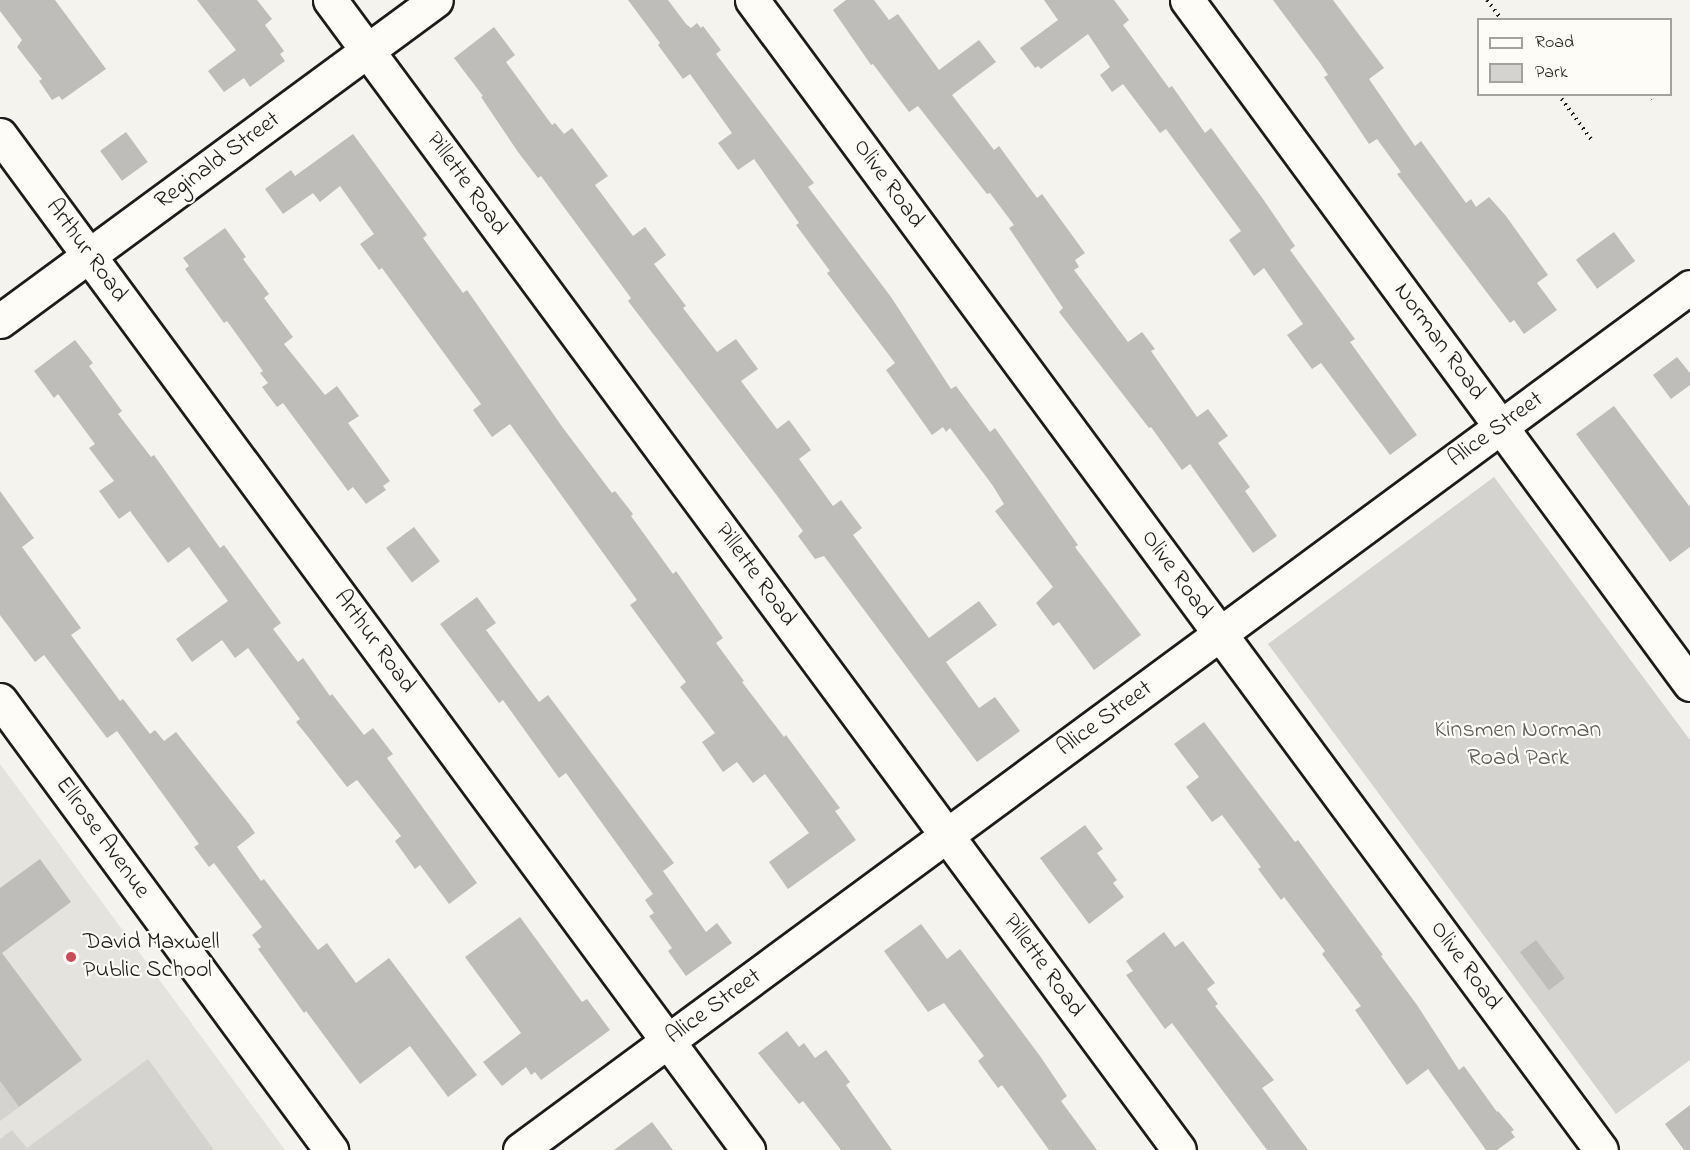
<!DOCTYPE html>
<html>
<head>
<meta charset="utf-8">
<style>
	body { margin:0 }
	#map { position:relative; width:1690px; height:1150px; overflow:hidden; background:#f4f3ee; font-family:"Indie Flower",sans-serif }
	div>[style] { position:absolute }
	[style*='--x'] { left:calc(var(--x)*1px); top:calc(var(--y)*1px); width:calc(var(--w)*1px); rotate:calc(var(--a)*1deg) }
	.built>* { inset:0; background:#e4e3de }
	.green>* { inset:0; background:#d4d3cf }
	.building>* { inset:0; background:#bebdba; transform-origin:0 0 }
	.path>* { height:4px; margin-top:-2px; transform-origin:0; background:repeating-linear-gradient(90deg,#1c1c1c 0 1.5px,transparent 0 6px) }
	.roads { filter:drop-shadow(2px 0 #1c1c1c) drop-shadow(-2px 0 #1c1c1c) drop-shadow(0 2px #1c1c1c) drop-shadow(0 -2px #1c1c1c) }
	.minor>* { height:33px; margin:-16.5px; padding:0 16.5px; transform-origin:16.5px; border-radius:16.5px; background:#fdfcf7 }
	.dots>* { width:16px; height:16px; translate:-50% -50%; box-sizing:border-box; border:3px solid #fdfcf7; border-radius:50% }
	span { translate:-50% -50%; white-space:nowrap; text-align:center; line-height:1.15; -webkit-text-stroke:4.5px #fdfcf7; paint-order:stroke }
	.street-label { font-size:24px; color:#1c1c1c }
	.park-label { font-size:24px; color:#5c5c5b }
	.poi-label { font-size:24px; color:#1c1c1c }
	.left { translate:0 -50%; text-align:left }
	.legend { position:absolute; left:1477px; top:18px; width:195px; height:78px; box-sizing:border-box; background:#fdfcf7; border:2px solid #a3a29f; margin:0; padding:8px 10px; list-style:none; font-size:18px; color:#1c1c1c }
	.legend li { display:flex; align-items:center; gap:12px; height:30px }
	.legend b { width:30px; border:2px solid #a3a29f }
</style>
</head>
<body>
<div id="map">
	<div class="built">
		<i style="clip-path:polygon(0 764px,285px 1150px,0 1150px)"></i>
	</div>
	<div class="green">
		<i style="clip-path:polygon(1494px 477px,1690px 740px,1690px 1060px,1616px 1114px,1268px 644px)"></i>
		<i style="clip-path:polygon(148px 1059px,214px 1150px,0 1150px,0 1139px,12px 1130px,27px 1148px)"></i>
		<i style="clip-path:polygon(0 1081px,19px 1107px,0 1121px)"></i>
	</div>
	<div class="building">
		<i style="clip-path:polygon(0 0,55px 0,106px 69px,62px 100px,59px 96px,52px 100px,39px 81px,42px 79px,17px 47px,22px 40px,0 11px)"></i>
		<i style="clip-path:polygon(197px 0,257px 0,272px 19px,265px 25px,284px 51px,280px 54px,285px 61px,250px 87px,244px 78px,224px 92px,208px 71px,236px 50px)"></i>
		<i style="clip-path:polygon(628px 0,668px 0,686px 24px,691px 28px,697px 23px,701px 28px,703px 26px,721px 50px,716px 54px,814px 183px,808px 187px,891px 297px,951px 389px,956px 386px,990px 432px,995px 428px,1078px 545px,1075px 547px,1141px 635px,1094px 670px,1059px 622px,1053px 626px,1036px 603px,1053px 587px,995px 511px,1004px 504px,993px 486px,950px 428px,946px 432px,943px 427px,932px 435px,886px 370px,895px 363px,827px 273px,830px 271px,796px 225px,799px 223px,754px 159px,738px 170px,718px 143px,732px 133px,690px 74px,683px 79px,658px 45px,660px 43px)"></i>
		<i style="clip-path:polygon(846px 0,874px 0,889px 20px,898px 14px,939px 70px,979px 40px,996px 62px,952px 95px,994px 150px,999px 146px,1037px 198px,1042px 194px,1085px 253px,1075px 260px,1079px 267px,1074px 270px,1128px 342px,1142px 332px,1155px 349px,1151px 351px,1197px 417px,1208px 409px,1228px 436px,1218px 443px,1250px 487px,1245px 491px,1277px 536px,1253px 553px,1190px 464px,1182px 470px,1151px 427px,1149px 428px,1059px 312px,1063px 308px,1009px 228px,1014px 225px,990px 193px,987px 194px,918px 106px,909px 112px,873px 64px,871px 65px,833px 10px)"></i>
		<i style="clip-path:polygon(1044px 0,1114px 0,1129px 20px,1123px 25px,1169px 88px,1172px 86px,1205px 133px,1211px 128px,1263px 199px,1295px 246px,1290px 250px,1355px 339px,1350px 342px,1417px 435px,1390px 455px,1321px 363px,1312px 369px,1287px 335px,1303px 324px,1264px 268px,1254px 276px,1229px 240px,1241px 231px,1166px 129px,1160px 133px,1123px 84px,1112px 92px,1100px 75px,1110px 67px,1088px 34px,1041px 69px,1038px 66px,1035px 68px,1020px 48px,1058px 20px)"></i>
		<i style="clip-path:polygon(1273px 0,1333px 0,1384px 68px,1369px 79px,1415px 146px,1421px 141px,1466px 203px,1471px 199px,1476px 207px,1489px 197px,1506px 216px,1548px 275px,1537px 283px,1557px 310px,1524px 334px,1514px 320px,1510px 323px,1397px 174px,1401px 172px,1377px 139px,1369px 144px,1324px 77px,1328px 75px,1320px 63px)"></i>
		<i style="clip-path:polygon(494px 27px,515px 55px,506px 62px,552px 125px,555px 123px,564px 134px,572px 128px,608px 176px,595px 185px,633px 236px,645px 227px,666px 255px,654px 264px,686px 306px,683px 308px,717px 352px,736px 339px,758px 369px,741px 381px,777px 429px,789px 420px,811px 450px,799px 459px,833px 506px,841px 500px,862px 528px,853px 535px,929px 638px,979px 601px,997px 625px,946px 662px,979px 708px,995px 697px,1020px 731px,977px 762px,824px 556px,815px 559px,798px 536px,803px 531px,775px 493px,628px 301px,631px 298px,541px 176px,538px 178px,518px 152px,481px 97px,483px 96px,454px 58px)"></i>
		<i style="left:126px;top:132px;width:37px;height:32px;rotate:54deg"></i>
		<i style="clip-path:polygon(353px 134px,427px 235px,423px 238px,463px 293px,467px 290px,563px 428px,612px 493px,615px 491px,633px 514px,631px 516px,673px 574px,676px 571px,695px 598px,723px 638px,716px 643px,744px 681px,742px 682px,784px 737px,786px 735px,840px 808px,835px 811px,856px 840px,788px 889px,769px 862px,809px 833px,765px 774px,753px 783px,737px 762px,723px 772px,702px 742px,715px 733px,680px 687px,686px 682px,630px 605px,637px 600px,510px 424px,492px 437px,473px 410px,481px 404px,382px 268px,379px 270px,360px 244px,374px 234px,340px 186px,320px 202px,313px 193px,283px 214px,265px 189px,291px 170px,295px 176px)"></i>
		<i style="clip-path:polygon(225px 228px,246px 257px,243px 259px,269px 294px,264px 298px,293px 337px,284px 344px,325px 395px,337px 386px,359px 416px,348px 423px,390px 481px,383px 486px,386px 490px,366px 504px,353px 487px,348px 491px,283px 403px,277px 407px,262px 387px,268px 383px,260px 373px,263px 371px,227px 321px,224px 323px,185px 269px,189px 266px,183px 258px)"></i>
		<i style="left:1614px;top:232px;width:36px;height:47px;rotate:54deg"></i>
		<i style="clip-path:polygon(75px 340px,93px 363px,89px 366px,122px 411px,118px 414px,151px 457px,154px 455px,220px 548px,224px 545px,281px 623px,273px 629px,298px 662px,303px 658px,330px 696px,332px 694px,364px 735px,373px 728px,393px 754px,387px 758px,477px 883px,449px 904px,420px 865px,415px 869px,395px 841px,401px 836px,357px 780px,347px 787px,309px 738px,296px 722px,300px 719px,248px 648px,235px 658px,222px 640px,192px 662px,176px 639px,228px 601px,189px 547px,168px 563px,130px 511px,119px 519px,99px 491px,114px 481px,89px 448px,95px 444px,58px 394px,54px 398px,34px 371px)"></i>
		<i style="clip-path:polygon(1677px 357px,1690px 373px,1690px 385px,1671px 399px,1653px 375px)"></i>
		<i style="clip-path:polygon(1614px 406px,1690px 507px,1690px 547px,1670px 562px,1576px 434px)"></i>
		<i style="clip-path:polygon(0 491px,34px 538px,22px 547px,81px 628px,71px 635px,120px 701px,123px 699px,150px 734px,155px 730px,164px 741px,176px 732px,249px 824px,255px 833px,237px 847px,261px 881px,264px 879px,318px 950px,327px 943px,356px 983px,389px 958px,477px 1075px,448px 1097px,410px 1046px,360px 1084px,306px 1011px,304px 1013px,258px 949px,261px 947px,252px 935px,262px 927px,214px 863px,209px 867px,194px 847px,199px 844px,117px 731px,107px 738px,44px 655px,35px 662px,0 615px)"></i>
		<i style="left:414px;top:527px;width:43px;height:35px;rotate:53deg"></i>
		<i style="clip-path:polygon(477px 597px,496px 623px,486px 630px,539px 702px,548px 695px,674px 863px,663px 871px,706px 932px,717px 923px,732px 943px,686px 976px,668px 951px,672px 948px,649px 916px,654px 913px,645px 900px,653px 894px,566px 773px,559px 778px,503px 700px,499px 703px,440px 624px)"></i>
		<i style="clip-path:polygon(1204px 722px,1295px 842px,1298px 840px,1383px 955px,1381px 956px,1417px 1005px,1459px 1070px,1464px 1066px,1497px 1112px,1498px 1111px,1514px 1130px,1511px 1132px,1515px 1137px,1497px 1150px,1486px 1150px,1428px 1069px,1407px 1085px,1355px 1010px,1361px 1006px,1322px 954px,1325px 951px,1284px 897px,1281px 900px,1258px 869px,1261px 867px,1222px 815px,1212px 822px,1186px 787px,1199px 777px,1174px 744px)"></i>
		<i style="clip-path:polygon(1085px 825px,1103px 849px,1097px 853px,1117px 880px,1113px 883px,1124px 897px,1089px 924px,1040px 858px)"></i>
		<i style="clip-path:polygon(40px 859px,71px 902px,2px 953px,82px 1060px,19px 1107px,0 1081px,0 888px)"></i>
		<i style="clip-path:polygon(520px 917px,582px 1002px,587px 999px,610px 1030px,541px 1080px,535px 1072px,531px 1075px,526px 1067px,502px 1086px,483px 1062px,521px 1033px,465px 957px)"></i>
		<i style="clip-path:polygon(921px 924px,947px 959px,960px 949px,1040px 1056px,1067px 1096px,1061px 1101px,1097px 1150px,1049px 1150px,1002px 1085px,998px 1088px,978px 1061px,984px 1056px,944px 1003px,928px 1012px,884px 951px)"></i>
		<i style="clip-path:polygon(1164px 932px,1175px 947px,1183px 941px,1215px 983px,1207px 989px,1218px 1004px,1215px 1006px,1274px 1080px,1262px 1088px,1308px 1150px,1267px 1150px,1172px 1023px,1165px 1029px,1126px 975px,1133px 971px,1126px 961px)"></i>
		<i style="left:1536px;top:940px;width:48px;height:20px;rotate:53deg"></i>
		<i style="clip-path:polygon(787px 1031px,799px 1047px,804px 1043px,815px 1058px,826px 1050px,850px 1082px,846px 1085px,892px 1150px,841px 1150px,803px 1101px,799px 1104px,758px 1053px)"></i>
		<i style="clip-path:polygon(1690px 1105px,1690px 1150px,1684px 1150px,1665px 1124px)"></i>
		<i style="clip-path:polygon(652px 1122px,673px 1150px,614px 1150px)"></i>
	</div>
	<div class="path">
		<i style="--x:1487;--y:0;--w:25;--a:53"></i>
		<i style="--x:1558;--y:94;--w:59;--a:53.9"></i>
		<i style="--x:1649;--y:94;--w:6;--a:59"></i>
	</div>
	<div class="roads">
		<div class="minor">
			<i style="--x:330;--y:0;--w:1429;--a:53.56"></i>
			<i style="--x:752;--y:0;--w:1429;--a:53.56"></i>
			<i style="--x:1187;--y:0;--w:849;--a:53.67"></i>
			<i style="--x:0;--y:135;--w:1261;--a:53.61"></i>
			<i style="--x:0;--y:321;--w:541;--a:-36.36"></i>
			<i style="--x:0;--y:700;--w:559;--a:53.66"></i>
			<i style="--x:520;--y:1150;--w:1454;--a:-36.41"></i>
		</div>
	</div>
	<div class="dots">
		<i style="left:71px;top:957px;background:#d1495b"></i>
	</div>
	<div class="street-label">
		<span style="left:218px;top:161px;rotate:-36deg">Reginald Street</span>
		<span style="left:466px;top:184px;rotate:54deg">Pillette Road</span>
		<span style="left:888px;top:184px;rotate:54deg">Olive Road</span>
		<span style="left:86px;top:251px;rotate:54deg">Arthur Road</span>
		<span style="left:1439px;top:342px;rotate:54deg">Norman Road</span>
		<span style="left:1496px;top:430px;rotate:-36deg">Alice Street</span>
		<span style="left:755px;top:575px;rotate:54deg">Pillette Road</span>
		<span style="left:1176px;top:575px;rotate:54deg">Olive Road</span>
		<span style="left:374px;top:642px;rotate:54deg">Arthur Road</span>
		<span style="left:1105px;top:719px;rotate:-36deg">Alice Street</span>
		<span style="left:102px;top:838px;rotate:54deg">Ellrose Avenue</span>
		<span style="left:1043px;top:966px;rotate:54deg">Pillette Road</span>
		<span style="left:1465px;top:966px;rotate:54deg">Olive Road</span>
		<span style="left:714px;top:1007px;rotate:-36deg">Alice Street</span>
	</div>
	<div class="park-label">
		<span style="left:1518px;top:745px">Kinsmen Norman<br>Road Park</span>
	</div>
	<div class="poi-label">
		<span class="left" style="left:83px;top:957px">David Maxwell<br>Public School</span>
	</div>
	<ul class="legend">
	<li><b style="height:8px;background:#fdfcf7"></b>Road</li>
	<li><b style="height:16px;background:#d4d3cf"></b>Park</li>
	</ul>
</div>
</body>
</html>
